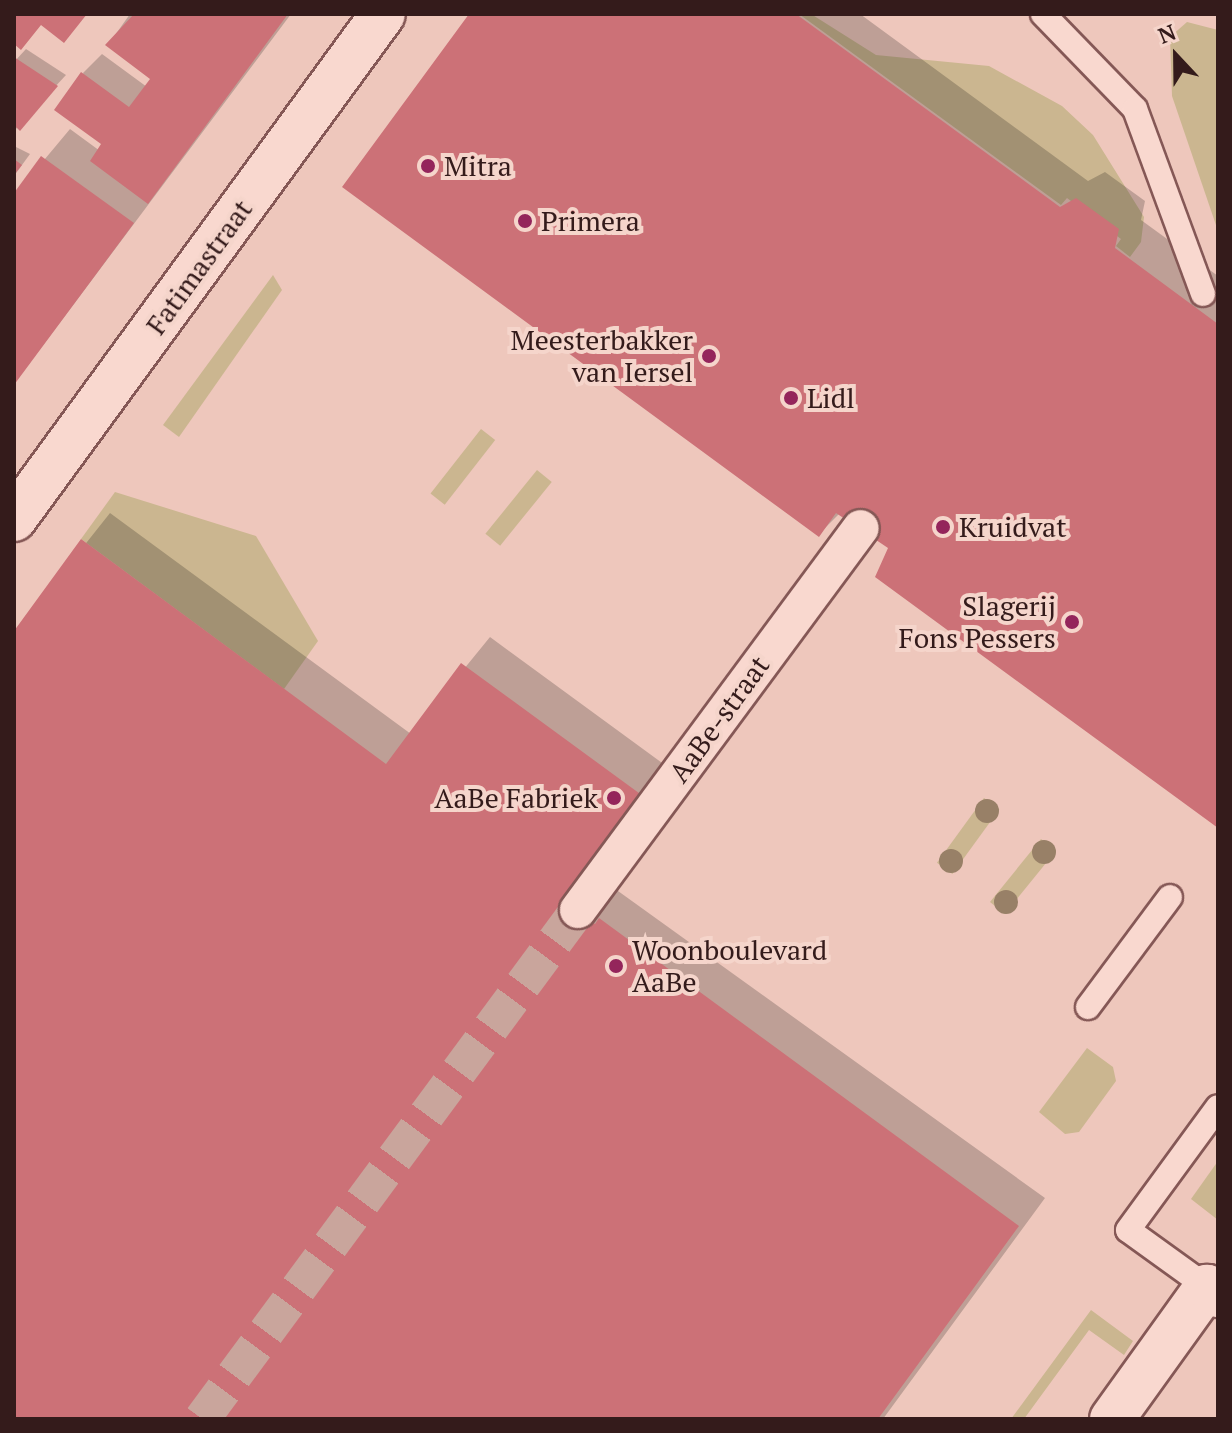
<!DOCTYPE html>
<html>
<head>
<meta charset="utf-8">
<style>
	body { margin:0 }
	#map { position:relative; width:1232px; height:1433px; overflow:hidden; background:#eec7bc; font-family:"PT Serif",serif }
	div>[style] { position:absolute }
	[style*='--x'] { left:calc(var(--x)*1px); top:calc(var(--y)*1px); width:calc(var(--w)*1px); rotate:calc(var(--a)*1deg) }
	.green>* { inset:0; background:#cbb690; transform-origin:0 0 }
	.shadow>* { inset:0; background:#0003 }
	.building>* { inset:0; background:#cc7177 }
	.pedestrian-tunnel>* { height:36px; margin-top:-18px; transform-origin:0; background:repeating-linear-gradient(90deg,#c9a59c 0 36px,transparent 0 54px) }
	.roads { filter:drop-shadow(2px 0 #855856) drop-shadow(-2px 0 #855856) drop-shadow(0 2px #855856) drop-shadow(0 -2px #855856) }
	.service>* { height:24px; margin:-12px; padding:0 12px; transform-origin:12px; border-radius:12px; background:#f9d8cf }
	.pedestrian>* { height:36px; margin:-18px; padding:0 18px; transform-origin:18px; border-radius:18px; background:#f9d8cf }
	.minor>* { height:44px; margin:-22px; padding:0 22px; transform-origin:22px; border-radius:22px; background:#f9d8cf }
	.trees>* { width:24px; height:24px; margin:-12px; border-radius:50%; background:#988067 }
	.dots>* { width:22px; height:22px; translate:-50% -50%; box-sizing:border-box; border:4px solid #f5d5cb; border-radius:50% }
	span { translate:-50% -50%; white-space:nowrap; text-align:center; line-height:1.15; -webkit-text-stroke:8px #f5d5cb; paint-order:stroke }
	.poi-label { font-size:28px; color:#341b1b }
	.left { translate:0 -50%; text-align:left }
	.right { translate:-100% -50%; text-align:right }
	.street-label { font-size:28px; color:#341b1b }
	.frame { position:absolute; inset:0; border:16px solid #341b1b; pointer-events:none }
	.north { position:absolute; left:1136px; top:16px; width:80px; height:80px; -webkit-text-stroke:6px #f5d5cb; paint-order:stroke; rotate:338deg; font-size:22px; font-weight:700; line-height:32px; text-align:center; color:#341b1b }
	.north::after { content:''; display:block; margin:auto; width:28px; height:36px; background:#341b1b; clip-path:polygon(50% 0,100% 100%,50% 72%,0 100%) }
</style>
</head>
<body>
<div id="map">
	<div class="green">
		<i style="clip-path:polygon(799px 14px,811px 14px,876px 55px,989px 66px,1062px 106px,1093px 135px,1144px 217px,1141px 242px,1130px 257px,1116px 246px,1121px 239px,1067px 198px,1061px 205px)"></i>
		<i style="clip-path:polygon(1187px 22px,1218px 30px,1218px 231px,1172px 96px,1170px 37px)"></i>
		<i style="clip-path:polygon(273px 275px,282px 290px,179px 437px,163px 425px)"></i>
		<i style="left:481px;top:429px;width:18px;height:82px;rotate:38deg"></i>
		<i style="left:537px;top:470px;width:19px;height:82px;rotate:39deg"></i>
		<i style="clip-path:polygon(115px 492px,256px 536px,318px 641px,284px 689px,81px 539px)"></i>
		<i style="left:984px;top:798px;width:19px;height:80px;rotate:36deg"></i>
		<i style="left:1041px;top:839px;width:19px;height:81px;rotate:39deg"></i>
		<i style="clip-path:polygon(1087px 1048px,1113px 1067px,1116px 1081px,1079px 1132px,1065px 1134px,1039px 1112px)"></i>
		<i style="clip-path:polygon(1218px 1161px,1218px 1220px,1191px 1199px)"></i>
		<i style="clip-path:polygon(1091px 1310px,1133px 1341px,1124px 1355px,1089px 1330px,1024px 1419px,1011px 1419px)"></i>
	</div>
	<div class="shadow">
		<i style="clip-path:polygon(130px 14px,291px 14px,14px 384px,14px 196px,70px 129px,100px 151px,104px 144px,83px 73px,102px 54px,147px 87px,153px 79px,108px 45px)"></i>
		<i style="clip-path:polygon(471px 14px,860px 14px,1088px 181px,1105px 172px,1145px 201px,1141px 220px,1218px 276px,1218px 826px,891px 547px,840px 513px,819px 534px)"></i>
		<i style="clip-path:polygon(26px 49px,66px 75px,14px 131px,14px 62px)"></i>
		<i style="clip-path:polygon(14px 146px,30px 154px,14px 176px)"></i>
		<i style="clip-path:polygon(110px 513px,411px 734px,490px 637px,669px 768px,593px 873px,1045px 1198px,883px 1419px,14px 1419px,14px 634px)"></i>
	</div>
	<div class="building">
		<i style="clip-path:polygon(14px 14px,87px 14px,64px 43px,41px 25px,21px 50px,14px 44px)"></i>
		<i style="clip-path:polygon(134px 14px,288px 14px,148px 204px,90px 161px,101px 144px,54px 110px,81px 72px,129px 107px,150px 79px,105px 45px)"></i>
		<i style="clip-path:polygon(469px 14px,796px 14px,1060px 207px,1076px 198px,1119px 229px,1115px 248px,1218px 324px,1218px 828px,875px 577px,888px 548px,836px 513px,819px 537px,342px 187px)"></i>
		<i style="clip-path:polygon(14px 57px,58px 86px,20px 131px,14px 125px)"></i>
		<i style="clip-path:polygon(41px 156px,134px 223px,14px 385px,14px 193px)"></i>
		<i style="clip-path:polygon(14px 159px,22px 165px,14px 175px)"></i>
		<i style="clip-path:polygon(81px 539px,386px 764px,461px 663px,643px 796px,567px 902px,595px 924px,599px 918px,1019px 1226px,878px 1419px,14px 1419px,14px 631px)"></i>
	</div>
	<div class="pedestrian-tunnel">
		<i style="--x:202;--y:1419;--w:633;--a:-53.55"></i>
	</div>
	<div class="roads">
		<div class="service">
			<i style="--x:1043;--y:14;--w:132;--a:45.9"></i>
			<i style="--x:1135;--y:109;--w:197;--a:69.8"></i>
			<i style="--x:1088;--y:1007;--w:137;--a:-53.3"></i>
			<i style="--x:1213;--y:1279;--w:10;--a:127"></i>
			<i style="--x:1207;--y:1287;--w:97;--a:-144.2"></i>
			<i style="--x:1128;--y:1230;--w:152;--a:-53.8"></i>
		</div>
		<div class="pedestrian">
			<i style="--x:578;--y:910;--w:475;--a:-53.5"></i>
		</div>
		<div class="minor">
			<i style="--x:14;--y:519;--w:625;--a:-53.84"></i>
			<i style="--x:1112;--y:1419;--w:163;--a:-54.3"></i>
			<i style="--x:1207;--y:1287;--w:14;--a:36"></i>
		</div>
	</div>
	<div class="trees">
		<i style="left:987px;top:811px"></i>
		<i style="left:1044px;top:852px"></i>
		<i style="left:951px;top:861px"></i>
		<i style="left:1006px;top:902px"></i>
	</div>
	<div class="dots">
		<i style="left:428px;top:166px;background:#94255b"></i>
		<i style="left:525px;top:221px;background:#94255b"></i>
		<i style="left:709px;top:356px;background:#94255b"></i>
		<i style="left:791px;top:398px;background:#94255b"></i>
		<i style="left:943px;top:527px;background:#94255b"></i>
		<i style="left:1072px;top:622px;background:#94255b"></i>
		<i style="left:614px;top:798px;background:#94255b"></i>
		<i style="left:616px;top:966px;background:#94255b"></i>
	</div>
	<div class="poi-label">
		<span class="left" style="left:444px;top:166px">Mitra</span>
		<span class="left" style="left:541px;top:221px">Primera</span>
		<span class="right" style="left:693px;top:356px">Meesterbakker<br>van Iersel</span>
		<span class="left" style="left:807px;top:398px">Lidl</span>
		<span class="left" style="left:959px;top:527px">Kruidvat</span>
		<span class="right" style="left:1056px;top:622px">Slagerij<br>Fons Pessers</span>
		<span class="right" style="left:598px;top:798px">AaBe Fabriek</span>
		<span class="left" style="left:632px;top:966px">Woonboulevard<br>AaBe</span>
	</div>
	<div class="street-label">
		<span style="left:199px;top:267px;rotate:-54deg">Fatimastraat</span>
		<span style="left:719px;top:719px;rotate:-54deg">AaBe-straat</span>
	</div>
	<div class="frame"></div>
	<div class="north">N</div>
</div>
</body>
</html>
